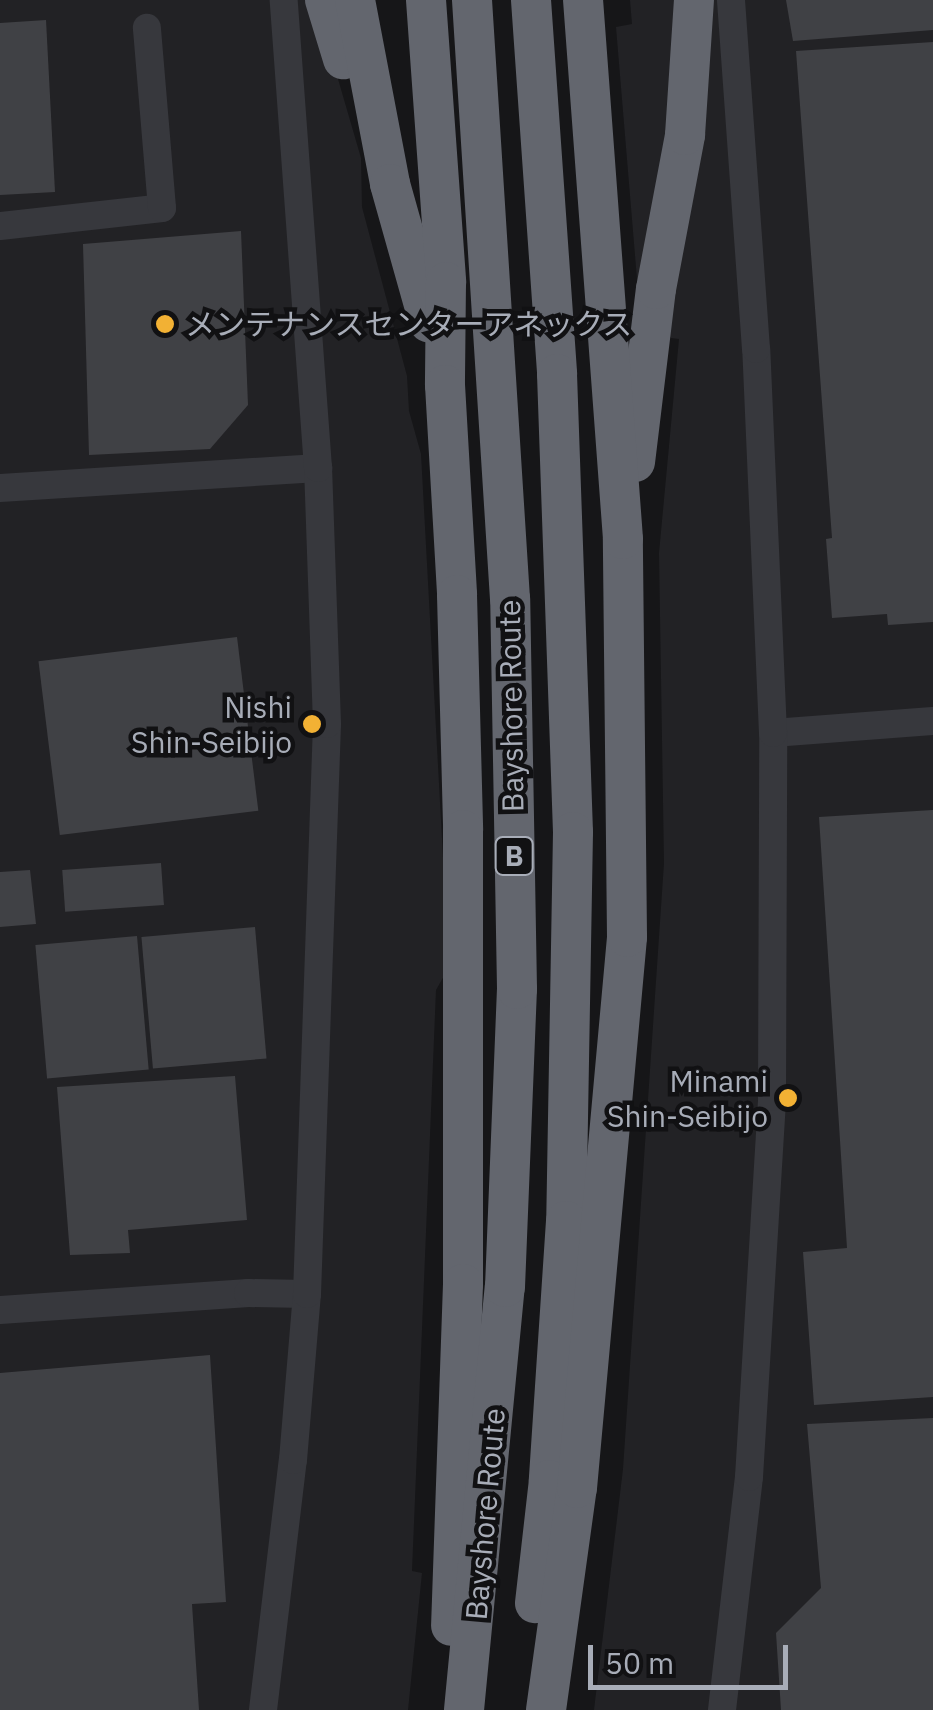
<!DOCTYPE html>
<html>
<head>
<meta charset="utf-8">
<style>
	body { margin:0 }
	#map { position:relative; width:933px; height:1710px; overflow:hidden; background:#161618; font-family:"IBM Plex Sans","Noto Sans JP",sans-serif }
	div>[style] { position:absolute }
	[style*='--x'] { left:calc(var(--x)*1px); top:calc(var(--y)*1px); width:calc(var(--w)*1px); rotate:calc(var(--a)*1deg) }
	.built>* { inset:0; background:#222225 }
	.building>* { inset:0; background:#404145; transform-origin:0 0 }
	.minor>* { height:28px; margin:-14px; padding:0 14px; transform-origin:14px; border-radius:14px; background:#37383d }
	.highway>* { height:40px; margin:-20px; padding:0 20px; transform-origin:20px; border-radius:20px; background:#63666e }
	.dots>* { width:28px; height:28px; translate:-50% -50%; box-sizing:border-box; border:5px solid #111113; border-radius:50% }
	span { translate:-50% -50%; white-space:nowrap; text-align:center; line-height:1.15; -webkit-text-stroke:9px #111113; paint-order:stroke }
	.shield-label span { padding:2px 8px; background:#111113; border:2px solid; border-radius:8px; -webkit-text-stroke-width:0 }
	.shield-label { font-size:28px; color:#a8adb8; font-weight:700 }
	.poi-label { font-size:30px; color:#a8adb8 }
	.left { translate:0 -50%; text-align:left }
	.right { translate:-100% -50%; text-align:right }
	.street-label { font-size:30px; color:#a8adb8 }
	.scale { position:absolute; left:588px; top:1645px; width:200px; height:45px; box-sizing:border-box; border:5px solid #a8adb8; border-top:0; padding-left:12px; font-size:30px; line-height:35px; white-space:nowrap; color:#a8adb8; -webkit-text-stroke:8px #111113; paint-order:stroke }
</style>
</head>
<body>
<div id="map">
	<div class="built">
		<i style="clip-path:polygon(0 0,315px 0,361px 158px,362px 207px,407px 376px,409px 411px,421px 454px,449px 967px,436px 990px,412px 1571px,422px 1573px,408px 1710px,0 1710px)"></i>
		<i style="clip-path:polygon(630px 0,933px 0,933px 1710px,594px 1710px,623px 1469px,664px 863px,659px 553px,679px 339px,671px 338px,638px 291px,616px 27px,632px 24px)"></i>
	</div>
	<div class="building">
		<i style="clip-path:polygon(786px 0,933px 0,933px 30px,793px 41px)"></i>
		<i style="clip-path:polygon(46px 20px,55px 192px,0 195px,0 23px)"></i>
		<i style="clip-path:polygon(933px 42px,933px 622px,888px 625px,887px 614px,832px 618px,826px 539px,832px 538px,796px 51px)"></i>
		<i style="clip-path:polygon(241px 231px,248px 405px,210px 449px,89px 455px,83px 244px)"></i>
		<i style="left:237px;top:637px;width:175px;height:200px;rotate:83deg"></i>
		<i style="clip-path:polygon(933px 810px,933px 1397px,814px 1405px,803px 1252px,847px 1248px,819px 817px)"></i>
		<i style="left:161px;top:863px;width:42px;height:99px;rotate:86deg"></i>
		<i style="clip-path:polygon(30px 870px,36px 924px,0 927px,0 872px)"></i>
		<i style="left:255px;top:927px;width:132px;height:114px;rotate:85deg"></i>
		<i style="left:137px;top:936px;width:134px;height:102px;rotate:85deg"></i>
		<i style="clip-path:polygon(235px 1076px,247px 1220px,128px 1230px,130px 1253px,70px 1255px,57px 1087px)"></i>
		<i style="clip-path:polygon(210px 1355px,226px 1602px,192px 1604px,199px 1710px,0 1710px,0 1373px)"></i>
		<i style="clip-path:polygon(933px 1418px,933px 1710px,781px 1710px,776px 1633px,821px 1588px,807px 1424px)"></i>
	</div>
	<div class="minor">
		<i style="--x:0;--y:226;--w:163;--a:-6.3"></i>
		<i style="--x:162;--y:208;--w:181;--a:-94.8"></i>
		<i style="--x:0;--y:488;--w:319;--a:-3.6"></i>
		<i style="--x:773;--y:733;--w:160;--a:-4.3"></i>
		<i style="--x:0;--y:1310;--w:249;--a:-3.9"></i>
		<i style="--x:248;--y:1293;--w:59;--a:1"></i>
		<i style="--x:263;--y:1710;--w:252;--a:-83.2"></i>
		<i style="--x:293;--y:1460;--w:167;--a:-85.2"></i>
		<i style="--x:307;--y:1294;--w:570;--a:-87.99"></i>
		<i style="--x:327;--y:724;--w:256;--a:-92"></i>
		<i style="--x:318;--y:468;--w:469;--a:-94.2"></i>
		<i style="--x:722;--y:1710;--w:235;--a:-83.4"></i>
		<i style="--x:749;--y:1477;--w:381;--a:-86.5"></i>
		<i style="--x:772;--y:1097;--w:364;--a:-89.8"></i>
		<i style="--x:773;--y:733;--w:384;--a:-92.5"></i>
		<i style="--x:756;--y:349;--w:350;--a:-94.1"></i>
	</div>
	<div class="highway">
		<i style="--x:325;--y:0;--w:62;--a:73"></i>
		<i style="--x:355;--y:0;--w:187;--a:79.2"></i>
		<i style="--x:390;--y:184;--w:144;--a:74.3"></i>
		<i style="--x:426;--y:0;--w:283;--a:85.9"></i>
		<i style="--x:446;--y:282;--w:103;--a:90.6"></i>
		<i style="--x:445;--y:385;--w:210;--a:86.7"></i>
		<i style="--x:457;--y:595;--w:235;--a:88.5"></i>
		<i style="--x:463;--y:830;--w:454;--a:90"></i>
		<i style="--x:463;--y:1284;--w:342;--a:92"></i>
		<i style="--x:531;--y:0;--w:375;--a:86"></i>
		<i style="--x:557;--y:374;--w:458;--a:88"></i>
		<i style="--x:573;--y:832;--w:389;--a:91"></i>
		<i style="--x:566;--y:1221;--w:260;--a:93.8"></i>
		<i style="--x:549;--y:1480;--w:124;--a:96.5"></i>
		<i style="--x:635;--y:462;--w:174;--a:-83.1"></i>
		<i style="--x:656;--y:289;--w:157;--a:-79.3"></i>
		<i style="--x:685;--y:135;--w:135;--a:-86.2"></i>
		<i style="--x:464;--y:1710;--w:425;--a:-84.5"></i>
		<i style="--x:505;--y:1287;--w:298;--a:-87.7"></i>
		<i style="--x:517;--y:989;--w:390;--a:-91"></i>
		<i style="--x:510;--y:599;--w:600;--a:-93.63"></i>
		<i style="--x:546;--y:1710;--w:224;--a:-82.1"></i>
		<i style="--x:577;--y:1488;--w:553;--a:-84.81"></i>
		<i style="--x:627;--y:937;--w:398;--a:-90.6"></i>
		<i style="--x:623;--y:539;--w:540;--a:-94.24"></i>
	</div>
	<div class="dots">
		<i style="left:165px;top:324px;background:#f2b134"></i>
		<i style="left:312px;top:724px;background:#f2b134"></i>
		<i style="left:788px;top:1098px;background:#f2b134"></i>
	</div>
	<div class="shield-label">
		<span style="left:514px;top:856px">B</span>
	</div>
	<div class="poi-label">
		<span class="left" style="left:185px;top:324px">メンテナンスセンターアネックス</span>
		<span class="right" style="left:292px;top:724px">Nishi<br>Shin-Seibijo</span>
		<span class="right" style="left:768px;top:1098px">Minami<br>Shin-Seibijo</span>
	</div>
	<div class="street-label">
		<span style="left:511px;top:706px;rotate:-91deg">Bayshore Route</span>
		<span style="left:485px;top:1514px;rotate:-85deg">Bayshore Route</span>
	</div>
	<div class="scale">50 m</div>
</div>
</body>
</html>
